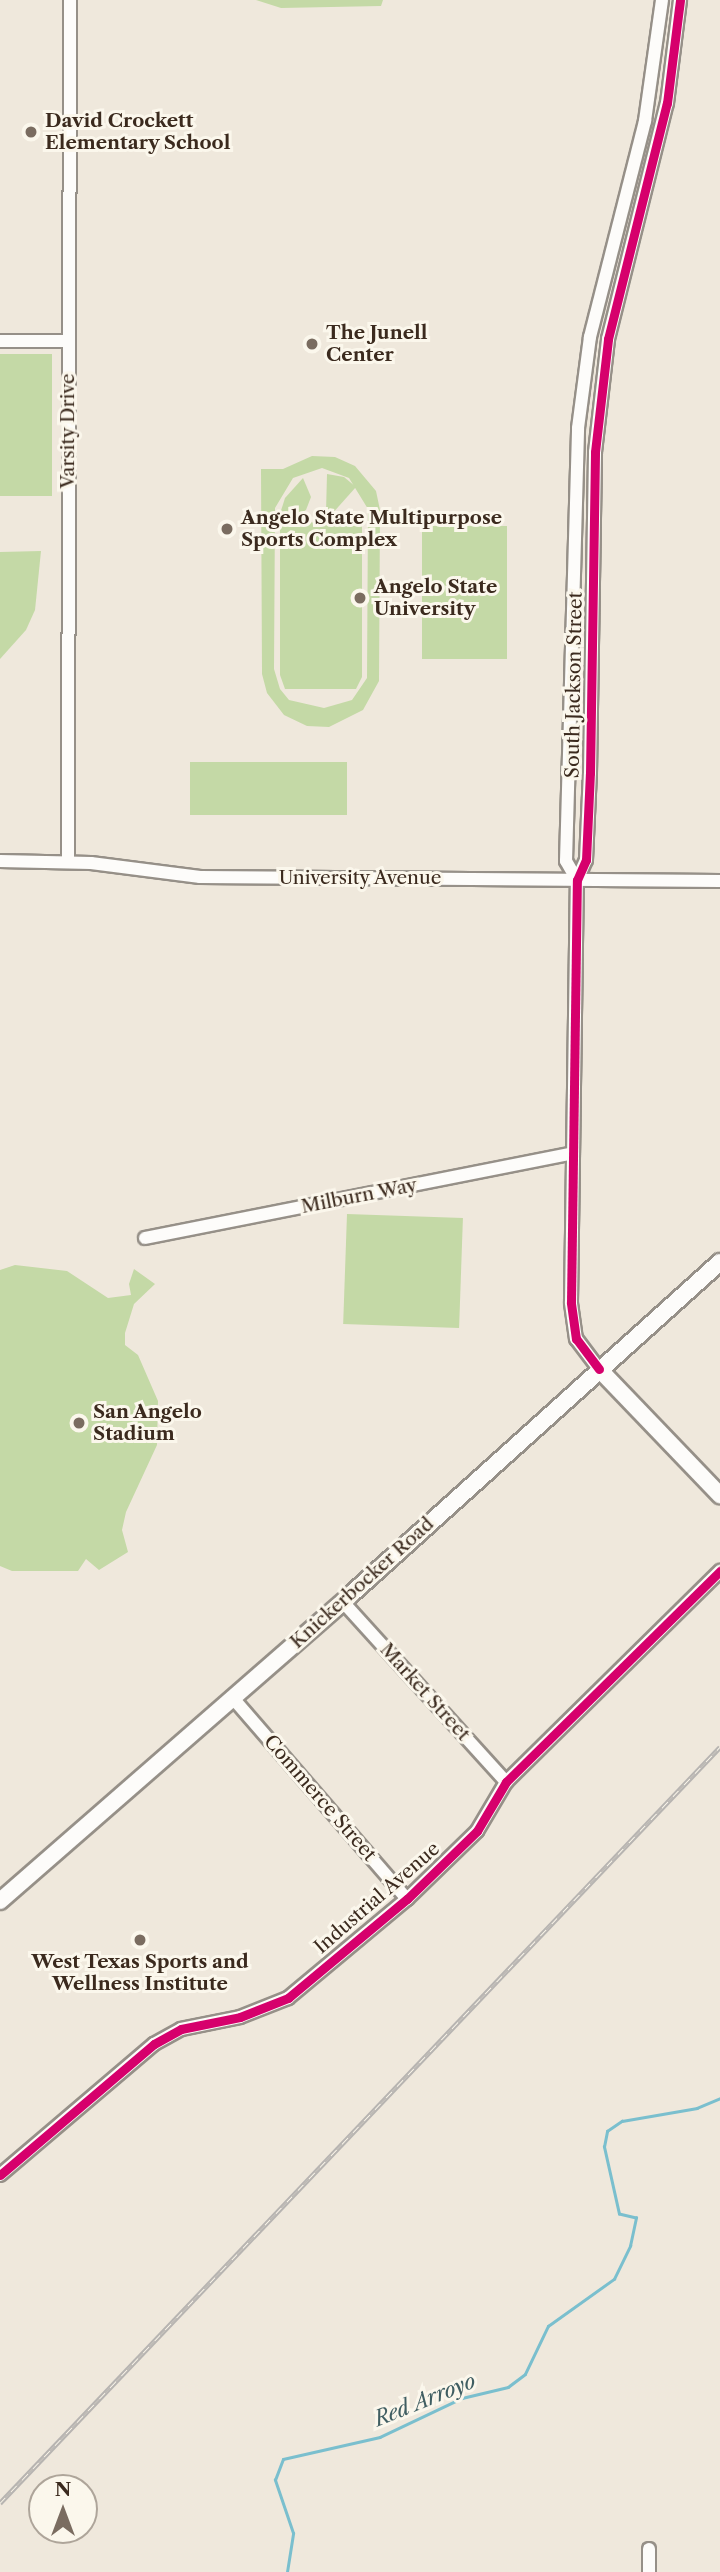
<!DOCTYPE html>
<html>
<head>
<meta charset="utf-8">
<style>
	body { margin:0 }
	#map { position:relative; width:720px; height:2572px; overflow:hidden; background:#efe8dc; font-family:"Libre Caslon Text",serif }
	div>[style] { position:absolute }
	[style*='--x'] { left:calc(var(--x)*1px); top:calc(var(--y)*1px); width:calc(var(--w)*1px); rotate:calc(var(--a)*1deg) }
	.green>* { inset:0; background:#c4d9a6; transform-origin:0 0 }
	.stream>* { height:2.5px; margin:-1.25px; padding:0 1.25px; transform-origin:1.25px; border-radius:1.25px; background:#7abfce }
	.roads { filter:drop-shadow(2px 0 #969088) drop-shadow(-2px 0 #969088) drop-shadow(0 2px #969088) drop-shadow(0 -2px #969088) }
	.minor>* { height:12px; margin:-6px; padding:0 6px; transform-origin:6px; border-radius:6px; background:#fdfcfa }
	.major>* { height:16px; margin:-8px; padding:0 8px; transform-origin:8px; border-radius:8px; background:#fdfcfa }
	.rail>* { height:5px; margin-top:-2.5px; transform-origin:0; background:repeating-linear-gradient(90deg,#fbf7ec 0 8px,#b7b4b1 0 16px); box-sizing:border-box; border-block:2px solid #b7b4b1 }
	.cycleway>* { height:9px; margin:-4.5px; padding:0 4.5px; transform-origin:4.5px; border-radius:4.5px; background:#d6006c }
	.dots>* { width:19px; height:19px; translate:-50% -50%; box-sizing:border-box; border:4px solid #fbf7ec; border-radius:50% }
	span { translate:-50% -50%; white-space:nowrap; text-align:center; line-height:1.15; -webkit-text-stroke:6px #fbf7ec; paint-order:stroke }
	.poi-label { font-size:19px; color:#3b2a1e; font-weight:700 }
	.left { translate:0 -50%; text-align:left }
	.street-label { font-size:19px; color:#3b2a1e }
	.water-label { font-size:21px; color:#405e62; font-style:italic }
	.north { position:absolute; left:28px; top:2474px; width:70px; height:70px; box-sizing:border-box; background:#fbf7ec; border:2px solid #aea59a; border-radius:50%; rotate:0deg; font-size:19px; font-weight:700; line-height:28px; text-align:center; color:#3b2a1e }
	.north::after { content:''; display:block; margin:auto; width:24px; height:32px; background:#7a6c60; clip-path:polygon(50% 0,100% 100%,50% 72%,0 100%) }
</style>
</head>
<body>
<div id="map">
	<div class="green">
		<i style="clip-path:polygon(256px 0,383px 0,381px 6px,281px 8px)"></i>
		<i style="left:0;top:354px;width:52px;height:142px"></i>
		<i style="clip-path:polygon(evenodd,312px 456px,335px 457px,355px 466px,376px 491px,380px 510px,379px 681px,363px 710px,329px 727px,307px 726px,284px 715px,267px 693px,262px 674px,261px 469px,283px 469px,312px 456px,322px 468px,349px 478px,368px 509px,367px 678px,352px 700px,324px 708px,289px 700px,280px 689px,274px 669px,275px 508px,293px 478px,322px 468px)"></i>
		<i style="clip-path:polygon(327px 474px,344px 477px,356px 487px,331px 515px,326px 513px)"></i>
		<i style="clip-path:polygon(303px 478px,311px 497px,306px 510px,293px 518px,279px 517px,285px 498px)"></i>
		<i style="clip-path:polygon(280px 522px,362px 523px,362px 677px,356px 689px,285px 689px,280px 675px)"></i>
		<i style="left:422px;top:526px;width:85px;height:133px"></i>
		<i style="clip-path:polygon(41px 551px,35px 610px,26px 630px,0 659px,0 552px)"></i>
		<i style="left:190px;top:762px;width:157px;height:53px"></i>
		<i style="left:347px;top:1214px;width:116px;height:110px;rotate:2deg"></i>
		<i style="clip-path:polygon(15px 1265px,67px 1271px,108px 1298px,131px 1295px,129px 1284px,134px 1269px,155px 1284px,134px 1304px,125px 1333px,125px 1345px,138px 1355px,158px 1401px,157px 1445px,126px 1512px,122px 1530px,128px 1552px,99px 1570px,86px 1559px,78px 1571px,12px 1571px,0 1566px,0 1270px)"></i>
	</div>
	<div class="stream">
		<i style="--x:287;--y:2572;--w:39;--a:-81"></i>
		<i style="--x:293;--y:2533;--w:56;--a:-108.8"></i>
		<i style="--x:275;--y:2480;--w:22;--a:-69"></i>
		<i style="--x:283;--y:2459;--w:99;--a:-12.8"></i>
		<i style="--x:380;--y:2437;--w:91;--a:-25.4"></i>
		<i style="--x:462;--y:2398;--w:47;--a:-13.4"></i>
		<i style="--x:508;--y:2387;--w:21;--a:-37"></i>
		<i style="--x:525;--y:2374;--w:53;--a:-64.4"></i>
		<i style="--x:548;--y:2326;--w:81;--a:-35.5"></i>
		<i style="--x:614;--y:2279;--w:37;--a:-64"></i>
		<i style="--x:630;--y:2246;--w:29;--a:-78"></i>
		<i style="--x:636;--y:2218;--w:17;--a:-167"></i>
		<i style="--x:619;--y:2214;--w:69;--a:-102.6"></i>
		<i style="--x:604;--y:2147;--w:16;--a:-79"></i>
		<i style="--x:607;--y:2131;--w:18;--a:-34"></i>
		<i style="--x:622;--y:2121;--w:76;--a:-9.8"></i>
		<i style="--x:697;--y:2108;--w:25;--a:-23"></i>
	</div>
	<div class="roads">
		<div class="minor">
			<i style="--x:0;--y:341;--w:68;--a:0"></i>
			<i style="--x:0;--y:861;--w:91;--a:1.3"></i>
			<i style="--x:91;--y:863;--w:110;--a:7.3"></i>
			<i style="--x:200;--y:877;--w:520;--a:0.44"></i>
			<i style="--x:68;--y:862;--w:862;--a:-89.87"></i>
			<i style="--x:577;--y:880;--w:22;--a:-120"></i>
			<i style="--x:566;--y:861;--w:433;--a:-88.4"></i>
			<i style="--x:578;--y:428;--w:92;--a:-82.5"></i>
			<i style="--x:590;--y:337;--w:223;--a:-75.7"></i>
			<i style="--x:645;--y:121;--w:122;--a:-82"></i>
			<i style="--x:145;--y:1238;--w:436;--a:-11.2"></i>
			<i style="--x:599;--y:1369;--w:38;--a:-127"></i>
			<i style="--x:576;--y:1339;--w:37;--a:-98"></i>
			<i style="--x:571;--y:1302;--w:422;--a:-89.2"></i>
			<i style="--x:577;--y:880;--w:22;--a:-66"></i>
			<i style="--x:586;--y:860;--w:87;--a:-87.4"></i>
			<i style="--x:590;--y:773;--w:321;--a:-89.1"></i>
			<i style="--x:595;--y:452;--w:114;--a:-83.4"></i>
			<i style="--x:608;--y:339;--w:243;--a:-76"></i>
			<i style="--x:667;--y:103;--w:104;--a:-82.8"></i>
			<i style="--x:343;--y:1602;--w:243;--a:47.8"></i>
			<i style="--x:232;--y:1697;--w:267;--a:49.1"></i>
			<i style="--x:0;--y:2175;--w:202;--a:-40.4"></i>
			<i style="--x:154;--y:2044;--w:31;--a:-29"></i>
			<i style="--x:181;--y:2029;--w:60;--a:-11.5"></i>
			<i style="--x:240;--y:2017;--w:52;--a:-21.6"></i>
			<i style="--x:288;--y:1998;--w:155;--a:-39.8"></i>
			<i style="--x:407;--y:1899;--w:98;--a:-44.2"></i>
			<i style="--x:477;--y:1831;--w:57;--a:-59.4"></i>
			<i style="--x:506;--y:1782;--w:301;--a:-44.6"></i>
			<i style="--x:649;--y:2549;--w:23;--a:90"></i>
		</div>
		<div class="major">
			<i style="--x:599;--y:1369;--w:175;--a:46.2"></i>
			<i style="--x:0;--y:1901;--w:461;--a:-41.1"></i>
			<i style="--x:347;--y:1598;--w:502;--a:-42.01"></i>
		</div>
	</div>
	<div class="rail">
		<i style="--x:0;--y:2503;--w:1044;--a:-46.4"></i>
	</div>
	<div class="cycleway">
		<i style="--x:599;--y:1369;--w:38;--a:-127"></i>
		<i style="--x:576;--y:1339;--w:37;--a:-98"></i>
		<i style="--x:571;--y:1302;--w:422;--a:-89.2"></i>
		<i style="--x:577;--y:880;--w:22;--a:-66"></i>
		<i style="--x:586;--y:860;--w:87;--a:-87.4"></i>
		<i style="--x:590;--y:773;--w:321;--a:-89.1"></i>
		<i style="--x:595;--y:452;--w:114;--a:-83.4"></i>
		<i style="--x:608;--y:339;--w:243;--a:-76"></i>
		<i style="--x:667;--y:103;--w:104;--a:-82.8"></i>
		<i style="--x:0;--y:2175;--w:202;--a:-40.4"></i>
		<i style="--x:154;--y:2044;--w:31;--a:-29"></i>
		<i style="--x:181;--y:2029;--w:60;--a:-11.5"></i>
		<i style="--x:240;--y:2017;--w:52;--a:-21.6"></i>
		<i style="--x:288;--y:1998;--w:155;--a:-39.8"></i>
		<i style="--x:407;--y:1899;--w:98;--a:-44.2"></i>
		<i style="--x:477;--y:1831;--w:57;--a:-59.4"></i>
		<i style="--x:506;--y:1782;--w:301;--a:-44.6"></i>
	</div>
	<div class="dots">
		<i style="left:31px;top:132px;background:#7a6c60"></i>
		<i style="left:312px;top:344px;background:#7a6c60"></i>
		<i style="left:227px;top:529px;background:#7a6c60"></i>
		<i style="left:360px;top:598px;background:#7a6c60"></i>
		<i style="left:79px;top:1423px;background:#7a6c60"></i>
		<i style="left:140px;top:1940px;background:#7a6c60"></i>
	</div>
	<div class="poi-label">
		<span class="left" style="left:45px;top:132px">David Crockett<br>Elementary School</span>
		<span class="left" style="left:326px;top:344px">The Junell<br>Center</span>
		<span class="left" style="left:241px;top:529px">Angelo State Multipurpose<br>Sports Complex</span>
		<span class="left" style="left:374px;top:598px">Angelo State<br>University</span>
		<span class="left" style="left:93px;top:1423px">San Angelo<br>Stadium</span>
		<span style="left:140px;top:1973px">West Texas Sports and<br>Wellness Institute</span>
	</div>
	<div class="street-label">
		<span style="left:68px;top:431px;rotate:-90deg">Varsity Drive</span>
		<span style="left:574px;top:685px;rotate:-89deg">South Jackson Street</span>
		<span style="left:360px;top:878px">University Avenue</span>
		<span style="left:359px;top:1196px;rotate:-11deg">Milburn Way</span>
		<span style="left:362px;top:1583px;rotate:-42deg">Knickerbocker Road</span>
		<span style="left:425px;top:1692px;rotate:48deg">Market Street</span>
		<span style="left:320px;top:1798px;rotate:49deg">Commerce Street</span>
		<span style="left:377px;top:1898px;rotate:-41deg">Industrial Avenue</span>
	</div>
	<div class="water-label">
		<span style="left:425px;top:2400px;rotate:-22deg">Red Arroyo</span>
	</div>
	<div class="north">N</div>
</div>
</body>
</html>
